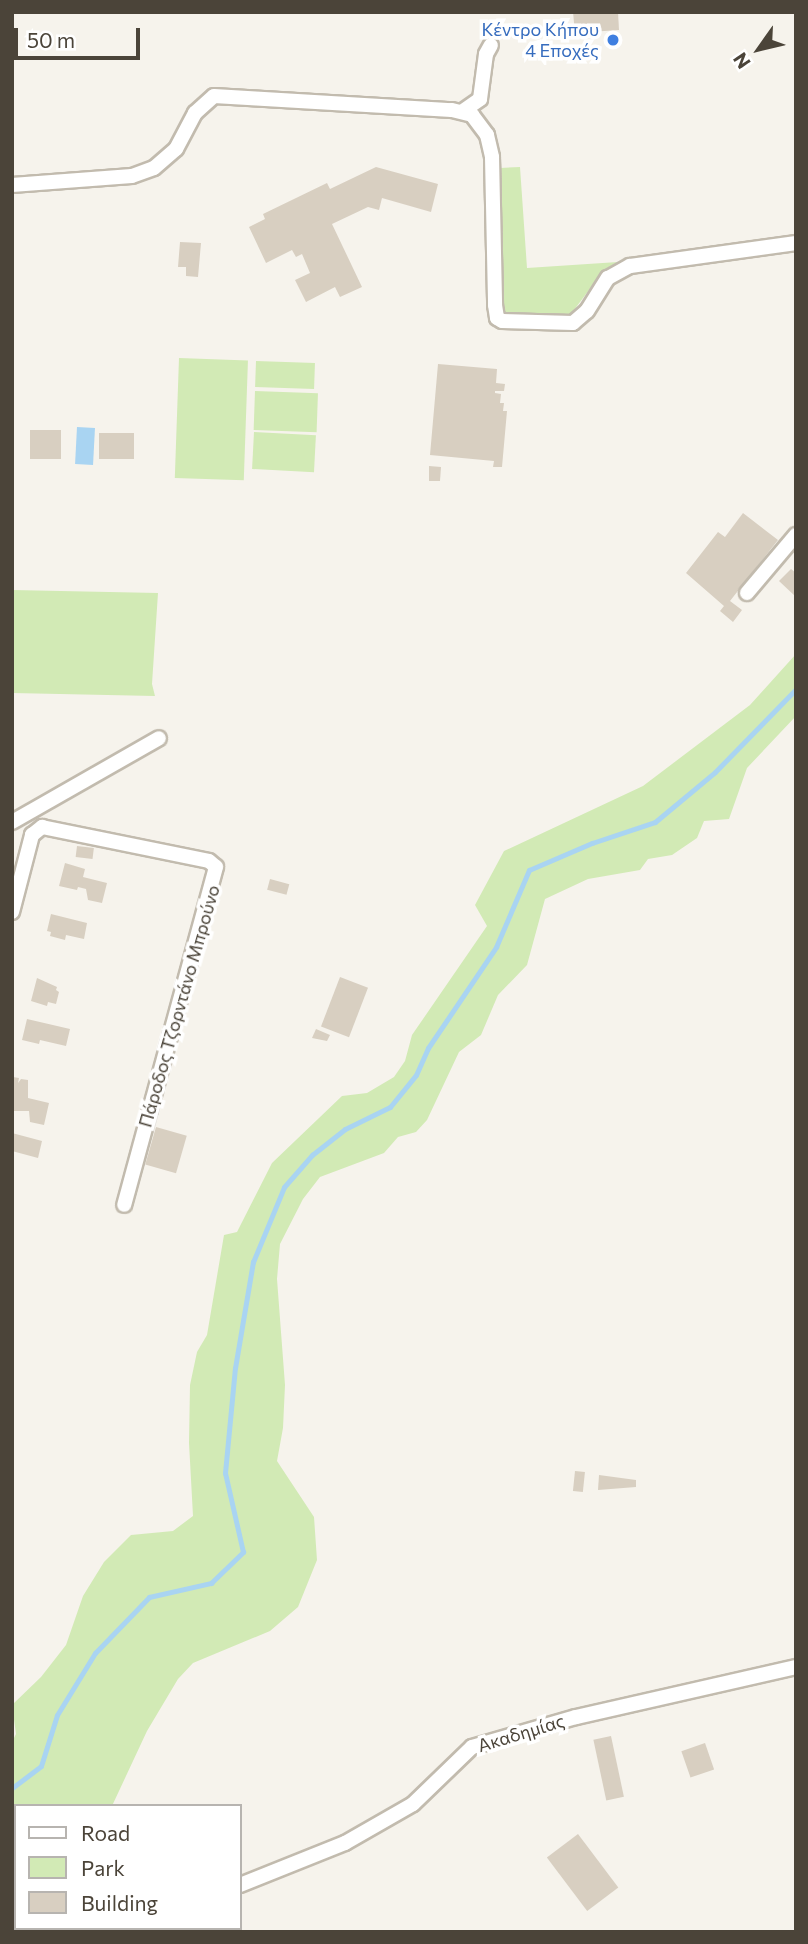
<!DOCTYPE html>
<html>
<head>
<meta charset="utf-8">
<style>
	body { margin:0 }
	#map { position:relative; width:808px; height:1944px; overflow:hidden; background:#f6f3ec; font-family:Commissioner,sans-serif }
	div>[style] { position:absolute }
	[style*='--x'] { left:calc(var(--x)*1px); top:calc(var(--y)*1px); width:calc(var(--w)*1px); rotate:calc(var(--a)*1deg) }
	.green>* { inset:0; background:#d2eab5; transform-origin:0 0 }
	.water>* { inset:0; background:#a9d4f2; transform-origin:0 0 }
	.stream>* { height:5px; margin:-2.5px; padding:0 2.5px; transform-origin:2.5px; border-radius:2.5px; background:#a9d4f2 }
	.building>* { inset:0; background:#d8cfc1; transform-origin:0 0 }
	.roads { filter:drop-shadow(2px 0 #c2bbae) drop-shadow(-2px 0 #c2bbae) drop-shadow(0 2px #c2bbae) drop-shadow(0 -2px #c2bbae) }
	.street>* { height:14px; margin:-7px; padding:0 7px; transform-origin:7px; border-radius:7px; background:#fff }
	.dots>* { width:19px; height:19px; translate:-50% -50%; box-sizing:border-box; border:4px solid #fff; border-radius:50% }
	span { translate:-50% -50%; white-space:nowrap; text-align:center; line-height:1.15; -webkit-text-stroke:7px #fff; paint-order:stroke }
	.shop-label { font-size:18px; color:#366cbe }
	.right { translate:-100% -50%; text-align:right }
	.street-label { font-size:18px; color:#4b4439 }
	.frame { position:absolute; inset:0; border:14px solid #4b4439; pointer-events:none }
	.legend { position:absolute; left:14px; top:1804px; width:228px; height:126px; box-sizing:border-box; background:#fff; border:2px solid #b7b4b0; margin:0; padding:9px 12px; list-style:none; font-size:21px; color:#4b4439 }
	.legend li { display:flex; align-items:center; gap:14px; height:35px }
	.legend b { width:35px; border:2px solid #b7b4b0 }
	.north { position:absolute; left:724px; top:14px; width:70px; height:70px; -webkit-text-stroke:5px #fff; paint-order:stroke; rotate:236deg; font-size:19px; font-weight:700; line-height:28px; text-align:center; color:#4b4439 }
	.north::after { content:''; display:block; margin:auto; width:24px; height:32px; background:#4b4439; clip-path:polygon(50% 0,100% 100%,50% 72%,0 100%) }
	.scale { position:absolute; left:14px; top:28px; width:126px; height:32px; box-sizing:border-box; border:4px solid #4b4439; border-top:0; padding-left:9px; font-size:21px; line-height:24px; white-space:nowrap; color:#4b4439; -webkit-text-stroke:5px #fff; paint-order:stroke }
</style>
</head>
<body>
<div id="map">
	<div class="green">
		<i style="clip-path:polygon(520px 167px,527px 268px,618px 262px,604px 270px,568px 318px,509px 317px,499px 305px,500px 168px)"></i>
		<i style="left:179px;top:358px;width:69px;height:120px;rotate:2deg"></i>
		<i style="left:256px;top:361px;width:59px;height:26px;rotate:2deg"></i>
		<i style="left:255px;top:391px;width:63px;height:39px;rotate:2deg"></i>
		<i style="left:254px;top:432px;width:62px;height:37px;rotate:3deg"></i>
		<i style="clip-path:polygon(12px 590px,158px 593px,152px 684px,155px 696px,12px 693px)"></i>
		<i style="clip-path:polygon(796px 654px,796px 716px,747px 768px,729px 819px,704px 821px,697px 838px,672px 855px,648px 859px,640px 870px,588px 879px,545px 899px,527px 965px,498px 995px,481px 1035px,459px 1052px,427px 1120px,416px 1132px,398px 1137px,384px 1153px,320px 1177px,303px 1199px,280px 1244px,277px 1279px,285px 1385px,283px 1428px,277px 1461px,314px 1517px,317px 1560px,298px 1607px,270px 1631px,193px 1663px,178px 1679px,147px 1731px,112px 1806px,16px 1806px,16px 1890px,12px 1892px,12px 1742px,16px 1734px,12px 1705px,41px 1677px,66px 1645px,83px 1596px,104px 1562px,131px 1535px,173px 1531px,193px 1516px,189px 1443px,190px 1385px,197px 1352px,207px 1335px,224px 1235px,237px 1232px,272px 1163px,342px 1096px,367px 1093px,394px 1077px,405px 1061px,412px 1035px,487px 926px,475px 905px,504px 851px,643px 786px,750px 705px)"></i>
	</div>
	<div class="water">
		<i style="left:77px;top:427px;width:18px;height:37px;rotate:3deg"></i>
	</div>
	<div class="stream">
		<i style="--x:12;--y:1788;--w:36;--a:-37"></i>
		<i style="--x:41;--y:1766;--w:53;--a:-72.6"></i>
		<i style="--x:57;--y:1715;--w:73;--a:-58.5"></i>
		<i style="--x:95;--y:1653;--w:78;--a:-46"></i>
		<i style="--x:149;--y:1597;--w:64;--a:-12.7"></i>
		<i style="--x:211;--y:1583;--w:45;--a:-44.1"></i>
		<i style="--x:243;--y:1552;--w:81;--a:-102.8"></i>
		<i style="--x:225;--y:1473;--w:105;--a:-84.6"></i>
		<i style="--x:235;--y:1368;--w:108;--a:-80.4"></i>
		<i style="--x:253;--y:1262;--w:81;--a:-67.5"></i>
		<i style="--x:284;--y:1187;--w:43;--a:-48.8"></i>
		<i style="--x:312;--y:1155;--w:42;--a:-38.2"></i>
		<i style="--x:345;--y:1129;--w:50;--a:-26.1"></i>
		<i style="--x:390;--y:1107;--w:41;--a:-50.9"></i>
		<i style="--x:416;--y:1075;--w:30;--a:-66"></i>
		<i style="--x:428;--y:1048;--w:122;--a:-56"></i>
		<i style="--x:496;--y:947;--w:84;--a:-66.8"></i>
		<i style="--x:529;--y:870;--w:69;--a:-23.2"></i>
		<i style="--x:592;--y:843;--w:66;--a:-18.4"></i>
		<i style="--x:655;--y:822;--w:78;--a:-39.8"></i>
		<i style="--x:715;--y:772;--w:116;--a:-45.7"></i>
	</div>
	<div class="building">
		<i style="clip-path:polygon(573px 12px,618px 12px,619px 30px,575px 33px)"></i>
		<i style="clip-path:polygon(376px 167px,438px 184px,431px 212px,382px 198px,379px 210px,368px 207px,332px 224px,362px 287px,340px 297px,335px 287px,306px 302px,295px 280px,310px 273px,302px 254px,296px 257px,292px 250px,266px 263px,249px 227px,265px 219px,263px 214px,327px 183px,330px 189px)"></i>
		<i style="clip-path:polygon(180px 242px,201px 243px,198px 277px,186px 276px,186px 267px,178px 267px)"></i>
		<i style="clip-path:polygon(438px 364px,497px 369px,496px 383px,505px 384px,504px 391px,495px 391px,495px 393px,501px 394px,500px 403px,504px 403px,503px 411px,507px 411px,502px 467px,493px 467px,494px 461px,430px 455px)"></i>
		<i style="left:30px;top:430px;width:31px;height:29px"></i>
		<i style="left:99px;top:433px;width:35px;height:26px"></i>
		<i style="clip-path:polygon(429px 466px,441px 467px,440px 481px,429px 481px)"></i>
		<i style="clip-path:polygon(743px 513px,778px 540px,730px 601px,742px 610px,733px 622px,720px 611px,724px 606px,686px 573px,718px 532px,725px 537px)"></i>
		<i style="clip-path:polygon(791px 569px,796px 573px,796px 597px,779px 581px)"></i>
		<i style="left:77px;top:846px;width:17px;height:11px;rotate:7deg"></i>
		<i style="clip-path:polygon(65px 863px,85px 869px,83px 877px,107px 883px,102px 903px,88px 900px,86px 889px,78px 887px,77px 890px,59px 886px)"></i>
		<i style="left:270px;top:879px;width:20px;height:11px;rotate:15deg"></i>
		<i style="clip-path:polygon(51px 914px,87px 923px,84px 939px,66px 935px,65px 940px,50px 936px,51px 932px,47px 931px)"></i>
		<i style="left:340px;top:977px;width:30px;height:53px;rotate:21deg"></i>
		<i style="clip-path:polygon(37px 978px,57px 987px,56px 990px,59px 992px,56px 1004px,48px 1002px,47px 1006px,31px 1001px)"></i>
		<i style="clip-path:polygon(27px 1019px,70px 1029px,66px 1046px,40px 1040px,39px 1044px,22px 1040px)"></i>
		<i style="clip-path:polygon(316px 1029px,330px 1035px,327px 1041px,312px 1038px)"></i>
		<i style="clip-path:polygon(13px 1077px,19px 1078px,18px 1083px,21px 1079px,28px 1080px,28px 1098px,49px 1103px,44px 1125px,30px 1122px,29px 1111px,12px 1111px)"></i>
		<i style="left:156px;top:1127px;width:32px;height:39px;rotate:16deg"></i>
		<i style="clip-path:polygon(12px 1133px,42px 1141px,38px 1158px,12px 1151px)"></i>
		<i style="left:575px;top:1471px;width:10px;height:20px;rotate:6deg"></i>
		<i style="clip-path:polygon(599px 1475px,636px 1480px,636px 1487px,598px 1490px)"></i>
		<i style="left:611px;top:1736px;width:62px;height:18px;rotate:78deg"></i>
		<i style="left:705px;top:1743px;width:28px;height:25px;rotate:71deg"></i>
		<i style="left:578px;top:1834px;width:67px;height:39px;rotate:53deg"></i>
	</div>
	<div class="roads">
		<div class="street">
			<i style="--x:463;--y:111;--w:21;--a:-35"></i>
			<i style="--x:480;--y:99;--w:45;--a:-82.4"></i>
			<i style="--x:486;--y:54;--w:10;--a:-61"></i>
			<i style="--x:12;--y:185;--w:120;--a:-4.3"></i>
			<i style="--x:132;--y:176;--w:23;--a:-20"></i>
			<i style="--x:154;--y:168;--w:29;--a:-41"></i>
			<i style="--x:176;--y:149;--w:41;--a:-62.2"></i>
			<i style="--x:195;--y:113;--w:25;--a:-42"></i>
			<i style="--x:214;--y:96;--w:238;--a:3.4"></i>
			<i style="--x:452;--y:110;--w:21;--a:14"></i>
			<i style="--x:472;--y:115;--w:25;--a:53"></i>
			<i style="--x:487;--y:135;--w:23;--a:77"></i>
			<i style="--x:492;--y:157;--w:148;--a:88.8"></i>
			<i style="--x:495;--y:305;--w:13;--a:81"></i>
			<i style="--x:497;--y:318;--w:6;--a:31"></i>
			<i style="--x:502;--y:321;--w:71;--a:1.6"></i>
			<i style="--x:573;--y:323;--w:18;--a:-41"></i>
			<i style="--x:587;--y:311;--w:39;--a:-58"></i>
			<i style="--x:608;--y:278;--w:25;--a:-29"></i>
			<i style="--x:630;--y:266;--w:168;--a:-7.9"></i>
			<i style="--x:747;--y:593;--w:76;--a:-49.8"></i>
			<i style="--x:12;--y:822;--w:169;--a:-29.7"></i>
			<i style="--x:12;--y:912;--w:80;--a:-75.4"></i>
			<i style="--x:32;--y:835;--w:13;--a:-39"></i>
			<i style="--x:42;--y:827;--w:170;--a:11.5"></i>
			<i style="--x:209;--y:861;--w:9;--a:41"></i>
			<i style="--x:216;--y:867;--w:350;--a:105.2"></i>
			<i style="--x:240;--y:1885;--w:113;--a:-21.8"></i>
			<i style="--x:345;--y:1843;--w:78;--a:-29.8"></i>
			<i style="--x:413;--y:1804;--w:82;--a:-44"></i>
			<i style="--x:472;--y:1747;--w:108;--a:-16.1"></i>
			<i style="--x:576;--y:1717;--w:226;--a:-12.8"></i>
			<i style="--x:90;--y:1932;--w:12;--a:-20"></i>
		</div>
	</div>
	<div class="dots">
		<i style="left:613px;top:40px;background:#3f7fe0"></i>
	</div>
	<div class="shop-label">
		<span class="right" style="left:599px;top:40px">Κέντρο Κήπου<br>4 Εποχές</span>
	</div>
	<div class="street-label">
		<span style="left:179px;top:1006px;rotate:-74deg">Πάροδος Τζορντάνο Μπρούνο</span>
		<span style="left:521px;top:1733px;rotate:-17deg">Ακαδημίας</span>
	</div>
	<div class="frame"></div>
	<ul class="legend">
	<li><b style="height:9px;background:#fff"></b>Road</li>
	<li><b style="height:19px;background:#d2eab5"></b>Park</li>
	<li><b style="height:19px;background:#d8cfc1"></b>Building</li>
	</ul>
	<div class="north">N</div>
	<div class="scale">50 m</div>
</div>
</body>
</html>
